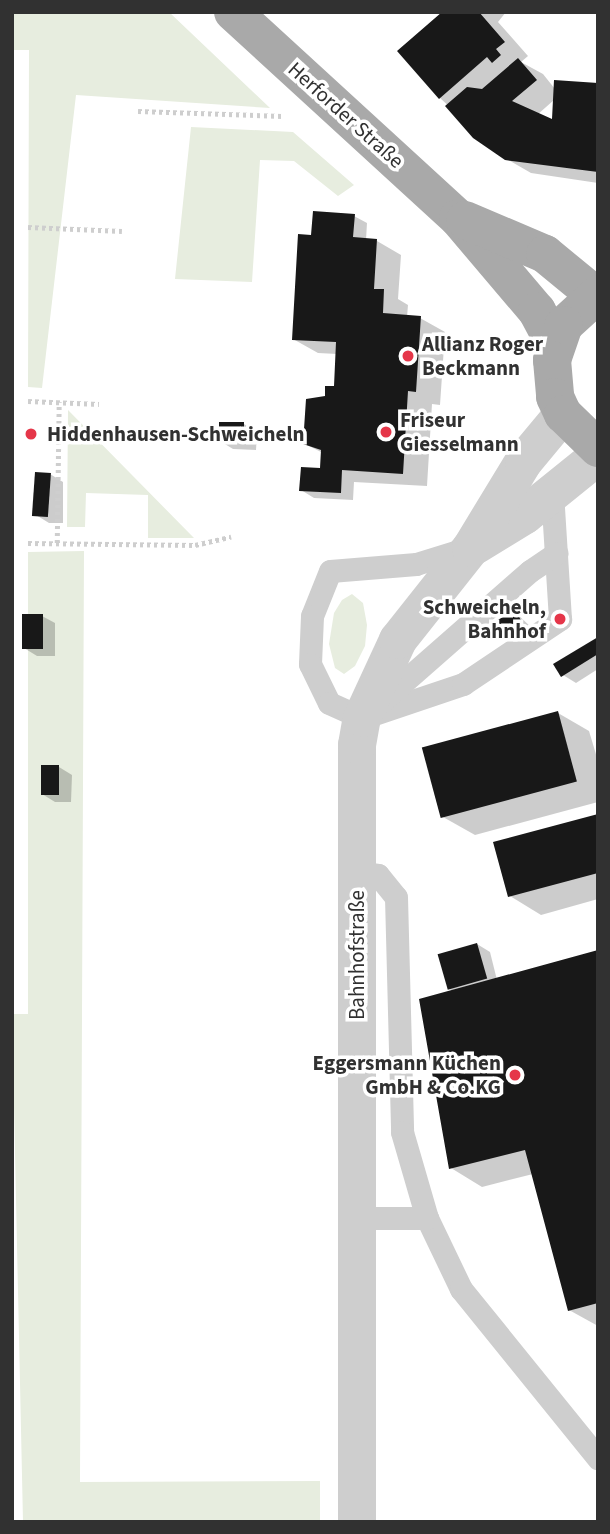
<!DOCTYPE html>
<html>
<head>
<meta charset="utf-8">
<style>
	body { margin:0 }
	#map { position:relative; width:610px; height:1534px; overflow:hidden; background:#fff; font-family:"Source Sans 3",sans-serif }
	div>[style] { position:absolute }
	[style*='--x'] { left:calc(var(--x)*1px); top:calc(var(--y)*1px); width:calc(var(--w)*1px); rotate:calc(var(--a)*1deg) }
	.green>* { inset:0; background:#e7eddf }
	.shadow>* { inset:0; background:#0003 }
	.building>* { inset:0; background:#181818; transform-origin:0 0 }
	.path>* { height:4.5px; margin-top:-2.25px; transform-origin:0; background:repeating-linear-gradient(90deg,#cecece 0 3.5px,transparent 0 7px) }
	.lane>* { height:23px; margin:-11.5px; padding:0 11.5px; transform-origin:11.5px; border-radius:11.5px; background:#cecece }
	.street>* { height:38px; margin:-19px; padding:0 19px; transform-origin:19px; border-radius:19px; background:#cecece }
	.primary>* { height:38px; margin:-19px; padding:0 19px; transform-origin:19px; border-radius:19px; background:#a9a9a9 }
	.dots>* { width:19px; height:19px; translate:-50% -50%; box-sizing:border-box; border:4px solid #fff; border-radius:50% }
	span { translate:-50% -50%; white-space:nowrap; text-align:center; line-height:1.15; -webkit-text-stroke:7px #fff; paint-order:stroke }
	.street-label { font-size:21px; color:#313131 }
	.poi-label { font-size:21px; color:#313131; font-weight:700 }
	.left { translate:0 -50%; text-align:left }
	.right { translate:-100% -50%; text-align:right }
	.frame { position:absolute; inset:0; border:14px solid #313131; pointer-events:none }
</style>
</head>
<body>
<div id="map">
	<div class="green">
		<i style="clip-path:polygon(12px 12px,169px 12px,270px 108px,76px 95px,42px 388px,28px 387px,29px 50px,12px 50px)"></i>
		<i style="clip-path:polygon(191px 127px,293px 132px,354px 185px,338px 196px,294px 161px,260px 160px,252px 282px,175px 279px)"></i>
		<i style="clip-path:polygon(68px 410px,194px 538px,148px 538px,148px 495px,86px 493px,85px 527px,67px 527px)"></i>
		<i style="clip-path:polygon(84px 551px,80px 1482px,320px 1481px,320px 1522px,23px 1522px,12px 1014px,28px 1014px,28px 649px,43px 649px,28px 614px,28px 552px)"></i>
		<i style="clip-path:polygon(352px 594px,363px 603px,367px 625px,365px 646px,355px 666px,344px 674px,335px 668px,329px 644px,334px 613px,342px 600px)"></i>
	</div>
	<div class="shadow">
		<i style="clip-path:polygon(evenodd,444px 12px,506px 12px,498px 22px,528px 56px,521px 62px,543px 74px,555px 89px,598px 85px,598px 183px,531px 173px,505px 158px,440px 98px,400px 51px,444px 12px,554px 100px,553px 122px,537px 115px,554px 100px)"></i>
		<i style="clip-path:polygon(354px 216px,367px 223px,366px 240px,377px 241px,401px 255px,398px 299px,408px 305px,407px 317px,420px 318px,445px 332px,440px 405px,432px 404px,427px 486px,354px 482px,353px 500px,314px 498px,301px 490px,322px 470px,323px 453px,305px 444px,336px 388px,337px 354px,318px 353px,293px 339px,318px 237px)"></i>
		<i style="clip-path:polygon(244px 424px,257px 432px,256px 450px,233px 449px,220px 441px)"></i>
		<i style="clip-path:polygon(50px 474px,63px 482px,63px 523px,49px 523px,36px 515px)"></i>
		<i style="clip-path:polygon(515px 612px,534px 630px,512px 644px,499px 636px)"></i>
		<i style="clip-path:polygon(42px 616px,55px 623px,55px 656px,37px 656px,24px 648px)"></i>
		<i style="clip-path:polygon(598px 639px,598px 669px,576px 683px,563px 675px)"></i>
		<i style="clip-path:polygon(558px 713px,589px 731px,598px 761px,598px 802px,475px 835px,443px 817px)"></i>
		<i style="clip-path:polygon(59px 767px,72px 775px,71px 802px,55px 802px,42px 794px)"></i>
		<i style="clip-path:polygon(598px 816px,598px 899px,541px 915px,510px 896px)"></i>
		<i style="clip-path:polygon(477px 944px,490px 952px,497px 980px,598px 952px,598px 1326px,569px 1310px,533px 1174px,482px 1187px,451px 1168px,453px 991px,449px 989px)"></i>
	</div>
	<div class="building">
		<i style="clip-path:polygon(442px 12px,479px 12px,505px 42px,496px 49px,501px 55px,492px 63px,487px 57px,439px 99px,397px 51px)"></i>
		<i style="clip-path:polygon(518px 58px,537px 80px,512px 101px,552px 119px,554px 80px,598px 83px,598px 172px,505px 160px,473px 138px,445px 106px,467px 87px,482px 89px)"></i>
		<i style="clip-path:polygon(313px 211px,355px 214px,353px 237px,377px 239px,374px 289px,384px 289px,383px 313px,421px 316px,416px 392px,408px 391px,403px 474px,342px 470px,341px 493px,299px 491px,301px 467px,320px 468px,321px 450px,303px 444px,306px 399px,325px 396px,325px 386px,334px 386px,336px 342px,292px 340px,298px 234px,311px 235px)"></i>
		<i style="left:219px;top:422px;width:25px;height:20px"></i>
		<i style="left:35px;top:472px;width:16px;height:44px;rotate:4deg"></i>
		<i style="left:515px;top:610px;width:14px;height:29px;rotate:60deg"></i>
		<i style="left:22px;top:614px;width:21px;height:35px"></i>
		<i style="clip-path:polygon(598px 637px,598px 654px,561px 677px,553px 664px)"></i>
		<i style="left:558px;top:711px;width:73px;height:141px;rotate:75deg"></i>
		<i style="left:41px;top:765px;width:18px;height:30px"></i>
		<i style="clip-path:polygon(598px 814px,598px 873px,508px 897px,493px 842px)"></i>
		<i style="left:477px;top:943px;width:37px;height:41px;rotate:74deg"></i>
		<i style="clip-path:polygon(598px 950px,598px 1303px,568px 1311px,525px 1150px,449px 1169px,419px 999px)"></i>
	</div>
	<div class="path">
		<i style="--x:138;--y:111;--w:144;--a:2"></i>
		<i style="--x:28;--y:227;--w:94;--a:2.4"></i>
		<i style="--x:28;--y:401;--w:71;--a:2.4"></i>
		<i style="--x:28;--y:543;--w:167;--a:0.7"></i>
		<i style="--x:195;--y:545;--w:37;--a:-13"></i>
		<i style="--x:57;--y:543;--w:141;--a:-89.2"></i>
	</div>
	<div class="lane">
		<i style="--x:468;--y:548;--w:54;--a:162.9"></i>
		<i style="--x:416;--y:564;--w:86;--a:175.3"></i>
		<i style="--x:330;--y:571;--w:48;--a:111.8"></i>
		<i style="--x:312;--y:616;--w:48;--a:92.4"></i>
		<i style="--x:310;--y:664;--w:43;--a:64"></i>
		<i style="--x:329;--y:703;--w:36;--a:24"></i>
		<i style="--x:362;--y:718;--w:107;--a:-18.6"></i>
		<i style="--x:463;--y:684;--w:117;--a:-33.8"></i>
		<i style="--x:560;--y:619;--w:126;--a:-93.6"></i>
		<i style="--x:375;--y:707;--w:206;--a:-41.3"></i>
		<i style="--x:530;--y:571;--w:32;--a:-34"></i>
		<i style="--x:357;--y:872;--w:21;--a:8"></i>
		<i style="--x:378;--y:875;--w:28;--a:51"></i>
		<i style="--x:396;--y:897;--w:235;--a:88.5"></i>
		<i style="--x:402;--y:1132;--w:90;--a:73.8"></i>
		<i style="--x:427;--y:1218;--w:79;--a:64.4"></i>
		<i style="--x:461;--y:1289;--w:218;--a:51"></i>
		<i style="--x:357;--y:1218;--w:70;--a:0"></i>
	</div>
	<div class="street">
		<i style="--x:476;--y:545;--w:57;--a:-31.5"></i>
		<i style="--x:525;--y:515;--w:94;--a:-38.9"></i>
		<i style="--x:357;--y:1522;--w:777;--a:-90"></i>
		<i style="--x:357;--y:745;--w:27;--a:-80"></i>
		<i style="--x:362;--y:718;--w:86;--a:-65.2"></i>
		<i style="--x:398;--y:640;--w:117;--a:-51.6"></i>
		<i style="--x:471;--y:548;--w:102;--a:-58.7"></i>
		<i style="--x:524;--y:461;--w:61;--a:-50.3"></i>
	</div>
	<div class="primary">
		<i style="--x:233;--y:12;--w:305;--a:42.5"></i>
		<i style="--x:458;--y:218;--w:122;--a:49.7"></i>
		<i style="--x:537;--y:311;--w:38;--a:62"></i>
		<i style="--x:465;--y:220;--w:87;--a:23"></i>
		<i style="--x:545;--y:254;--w:65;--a:39.4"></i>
		<i style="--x:598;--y:294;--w:46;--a:137.6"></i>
		<i style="--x:564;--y:325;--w:37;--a:109"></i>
		<i style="--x:552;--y:360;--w:37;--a:85"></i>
		<i style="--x:555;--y:397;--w:19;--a:65"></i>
		<i style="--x:563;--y:414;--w:49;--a:44.2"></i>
	</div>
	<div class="dots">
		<i style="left:408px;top:356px;background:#e53649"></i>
		<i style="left:386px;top:432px;background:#e53649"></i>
		<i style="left:31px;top:434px;background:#e53649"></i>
		<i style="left:560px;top:619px;background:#e53649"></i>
		<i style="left:515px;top:1075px;background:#e53649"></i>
	</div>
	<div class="street-label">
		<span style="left:346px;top:115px;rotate:42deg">Herforder Straße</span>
		<span style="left:357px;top:955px;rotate:-90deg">Bahnhofstraße</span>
	</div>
	<div class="poi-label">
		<span class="left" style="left:422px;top:356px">Allianz Roger<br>Beckmann</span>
		<span class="left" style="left:400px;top:432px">Friseur<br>Giesselmann</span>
		<span class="left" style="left:47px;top:434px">Hiddenhausen-Schweicheln</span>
		<span class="right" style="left:546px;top:619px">Schweicheln,<br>Bahnhof</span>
		<span class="right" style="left:501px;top:1075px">Eggersmann Küchen<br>GmbH &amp; Co.KG</span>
	</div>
	<div class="frame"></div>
</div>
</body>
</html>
